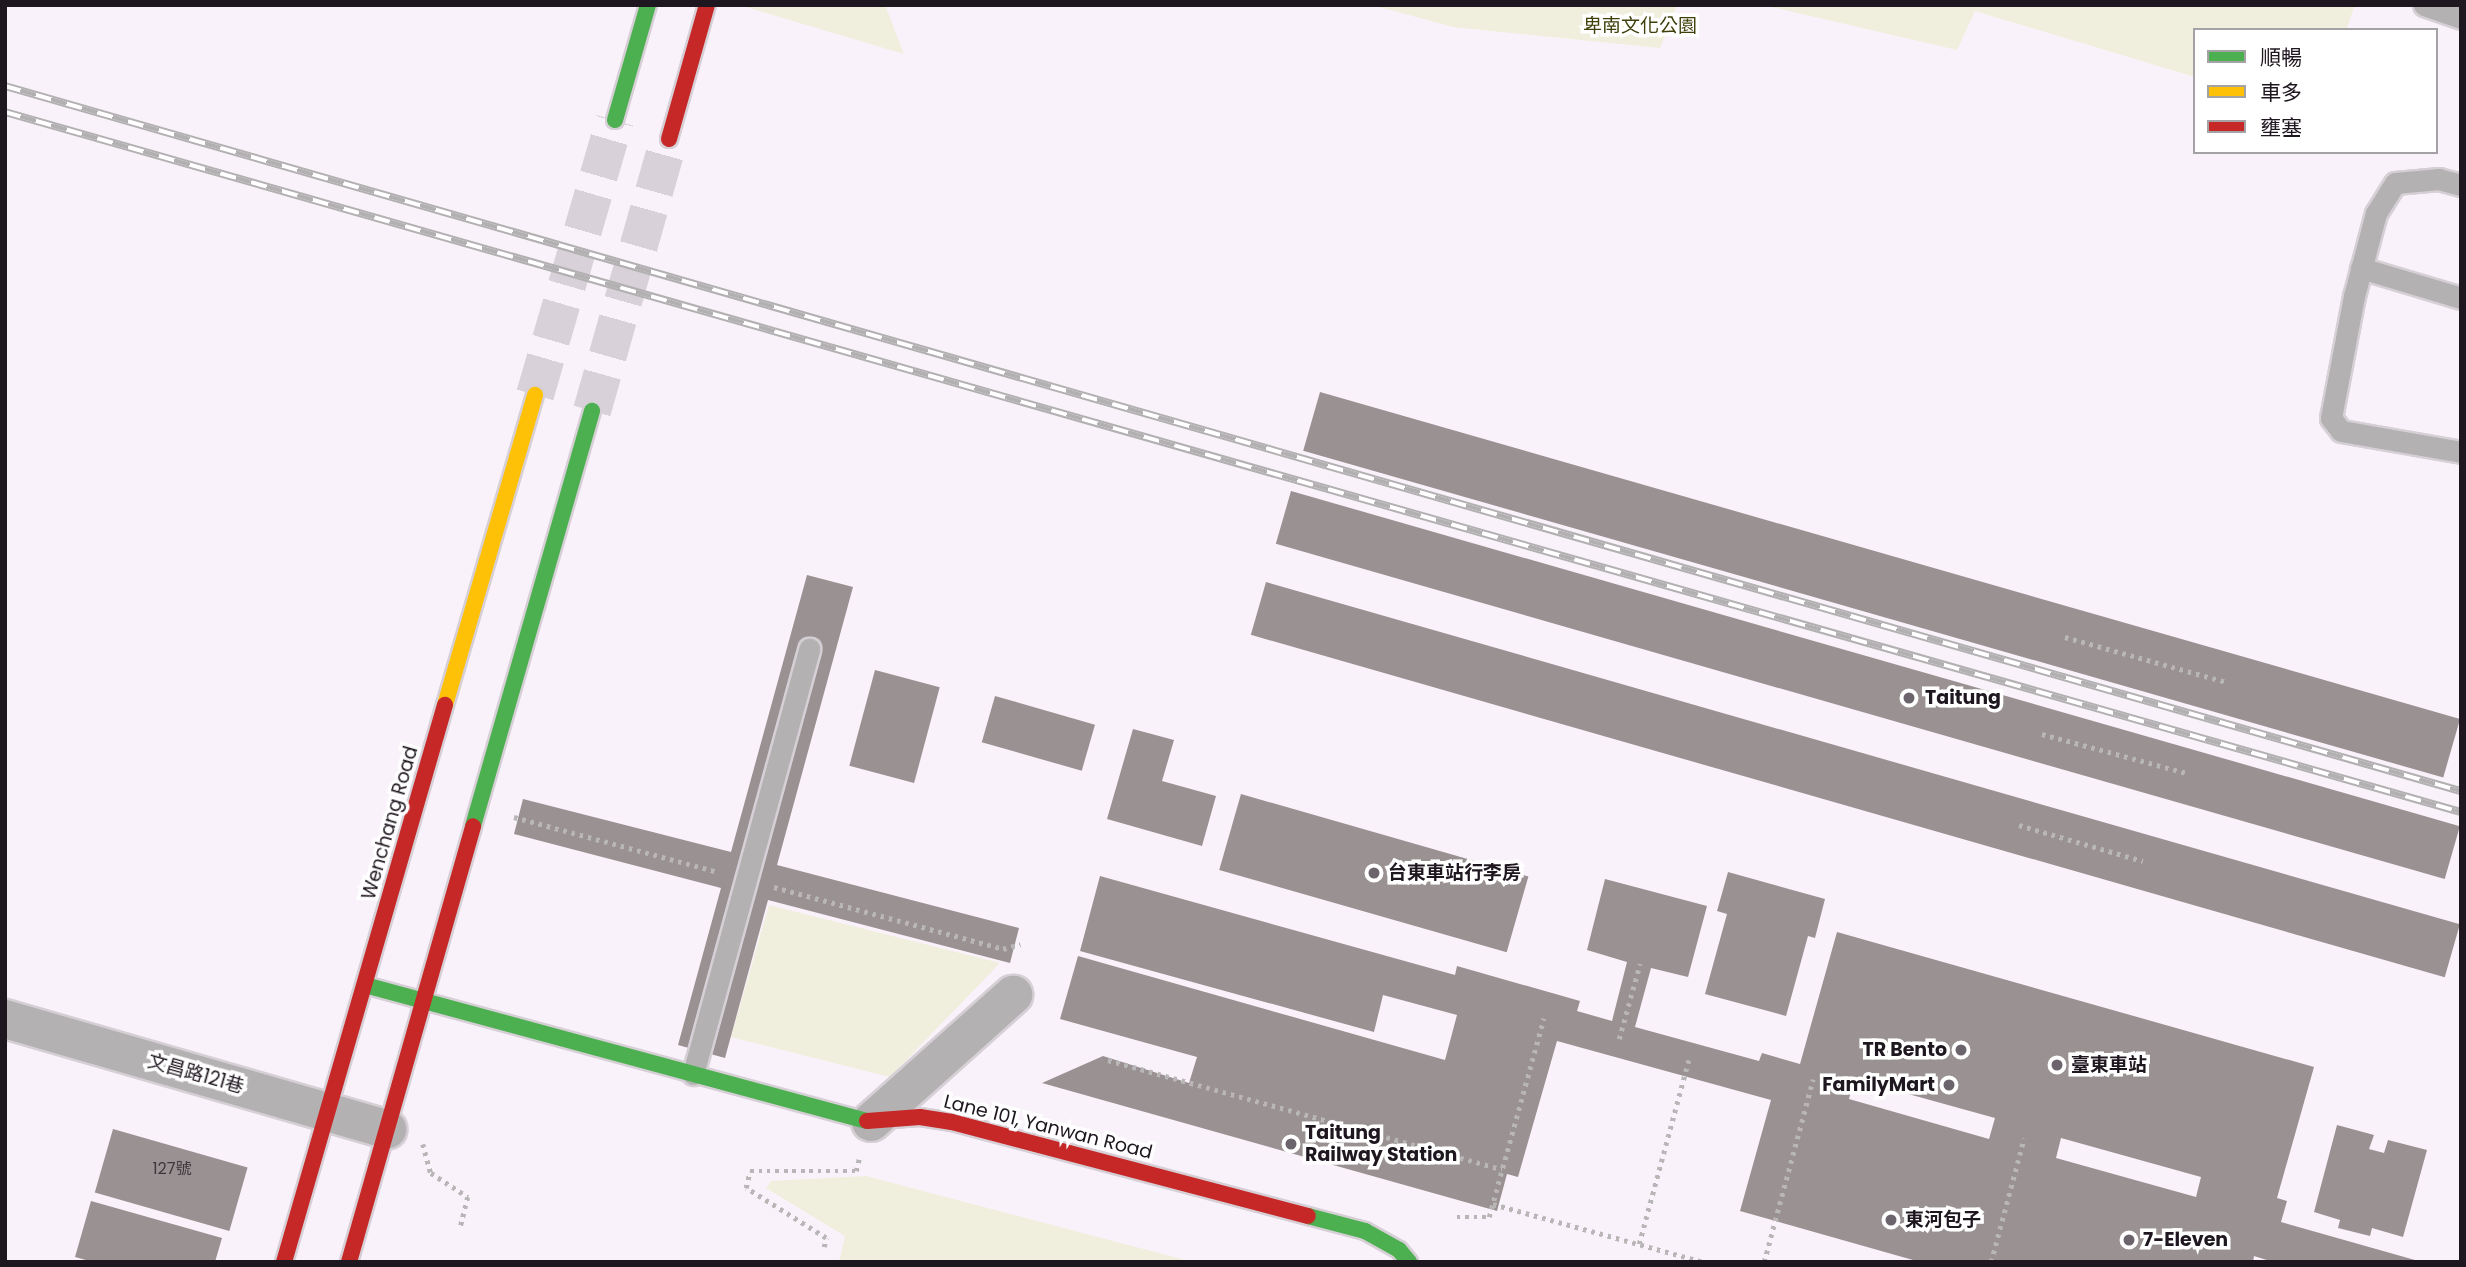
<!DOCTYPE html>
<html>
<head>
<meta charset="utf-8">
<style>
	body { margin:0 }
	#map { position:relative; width:2466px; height:1267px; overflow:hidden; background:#faf2fa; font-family:Poppins,"Noto Sans TC",sans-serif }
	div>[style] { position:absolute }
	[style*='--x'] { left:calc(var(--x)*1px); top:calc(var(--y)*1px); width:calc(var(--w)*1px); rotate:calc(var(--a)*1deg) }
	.green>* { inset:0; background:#f0eedc }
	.building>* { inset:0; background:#999192; transform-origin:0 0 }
	.secondary-tunnel>* { height:38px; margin-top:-19px; transform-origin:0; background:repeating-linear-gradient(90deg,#d9d1d9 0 38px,transparent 0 57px) }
	.path>* { height:4.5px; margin-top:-2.25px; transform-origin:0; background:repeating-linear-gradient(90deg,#b8b6b7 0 3.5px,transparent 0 8.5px) }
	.roads { filter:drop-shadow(2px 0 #d6d0d6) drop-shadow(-2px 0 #d6d0d6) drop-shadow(0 2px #d6d0d6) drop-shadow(0 -2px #d6d0d6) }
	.lane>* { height:21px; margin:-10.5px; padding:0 10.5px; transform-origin:10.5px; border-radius:10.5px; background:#b3b1b1 }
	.street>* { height:38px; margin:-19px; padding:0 19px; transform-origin:19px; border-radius:19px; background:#b3b1b1 }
	.fast>* { height:16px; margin:-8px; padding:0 8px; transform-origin:8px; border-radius:8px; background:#4caf50 }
	.slow>* { height:16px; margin:-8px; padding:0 8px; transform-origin:8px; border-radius:8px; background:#ffc107 }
	.jam>* { height:16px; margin:-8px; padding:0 8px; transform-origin:8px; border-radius:8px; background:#c62828 }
	.rail>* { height:8px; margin-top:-4px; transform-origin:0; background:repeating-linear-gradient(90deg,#fff 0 16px,#b2b0b1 0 32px); box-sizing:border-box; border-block:2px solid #b2b0b1 }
	.dots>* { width:19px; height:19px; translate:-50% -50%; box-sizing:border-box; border:4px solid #fff; border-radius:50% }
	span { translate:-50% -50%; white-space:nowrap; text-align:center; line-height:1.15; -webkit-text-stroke:7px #fff; paint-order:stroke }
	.number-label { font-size:16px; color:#3e363c }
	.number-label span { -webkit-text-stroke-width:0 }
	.park-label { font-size:19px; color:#3e3f0a }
	.poi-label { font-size:19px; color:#1f171f; font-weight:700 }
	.left { translate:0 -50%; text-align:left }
	.right { translate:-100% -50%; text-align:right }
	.street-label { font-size:19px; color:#1f171f }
	.frame { position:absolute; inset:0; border:7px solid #1f171f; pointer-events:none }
	.legend { position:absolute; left:2193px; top:28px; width:245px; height:126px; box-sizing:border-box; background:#fff; border:2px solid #a5a2a5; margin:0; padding:9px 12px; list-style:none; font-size:21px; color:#1f171f }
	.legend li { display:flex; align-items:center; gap:14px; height:35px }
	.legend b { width:35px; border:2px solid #a5a2a5 }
</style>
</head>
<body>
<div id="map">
	<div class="green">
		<i style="clip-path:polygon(739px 5px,885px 5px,904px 54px)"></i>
		<i style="clip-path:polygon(1372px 5px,1677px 5px,1660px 48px,1453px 27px)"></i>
		<i style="clip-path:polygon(1763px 5px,2355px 5px,2346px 30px,2195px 30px,2195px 77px,1975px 11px,1957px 50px)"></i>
		<i style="clip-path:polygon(769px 905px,1000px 963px,890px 1077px,731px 1037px)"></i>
		<i style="clip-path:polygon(866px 1176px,1193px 1262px,839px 1262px,845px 1236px,766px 1188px,771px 1181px)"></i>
	</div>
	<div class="building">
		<i style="left:1320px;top:392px;width:1186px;height:61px;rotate:16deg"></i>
		<i style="left:1291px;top:491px;width:1216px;height:55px;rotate:16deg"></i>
		<i style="clip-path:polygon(807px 575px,853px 587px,777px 865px,1019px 928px,1010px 963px,768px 900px,725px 1058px,678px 1045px,721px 888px,514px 834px,523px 799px,731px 852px)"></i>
		<i style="left:1266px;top:582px;width:1242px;height:55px;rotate:16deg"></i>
		<i style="left:875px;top:670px;width:67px;height:99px;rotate:15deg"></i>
		<i style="left:995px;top:696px;width:104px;height:48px;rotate:16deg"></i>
		<i style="clip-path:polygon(1133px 729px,1174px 740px,1162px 781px,1216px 796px,1202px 846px,1107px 819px)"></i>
		<i style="left:1241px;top:794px;width:299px;height:79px;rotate:16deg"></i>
		<i style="clip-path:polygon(1728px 872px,1825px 899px,1815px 938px,1808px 936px,1786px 1016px,1705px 994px,1727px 914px,1717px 911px)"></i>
		<i style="clip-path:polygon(evenodd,1100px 876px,1455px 975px,1457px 966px,1580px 1001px,1577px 1011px,1612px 1021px,1627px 962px,1587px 950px,1605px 879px,1707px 906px,1688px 977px,1651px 968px,1635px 1027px,1759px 1061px,1762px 1053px,1800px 1064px,1837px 932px,2314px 1067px,2277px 1198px,2287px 1201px,2281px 1222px,2422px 1262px,2273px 1262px,2254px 1256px,2253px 1262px,1920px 1262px,1740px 1211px,1771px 1100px,1557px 1041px,1518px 1177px,1507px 1174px,1497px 1211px,1042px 1083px,1103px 1056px,1189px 1083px,1197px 1057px,1060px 1019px,1078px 956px,1445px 1060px,1457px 1015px,1383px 995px,1374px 1032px,1080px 951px,1100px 876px,1854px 1079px,1995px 1118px,1989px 1139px,1849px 1099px,1854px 1079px,1100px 876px,2061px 1138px,2201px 1177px,2196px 1197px,2056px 1158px,2061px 1138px)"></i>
		<i style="clip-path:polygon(2337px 1125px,2374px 1135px,2369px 1149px,2384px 1153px,2388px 1140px,2427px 1150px,2403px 1237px,2372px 1228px,2370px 1236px,2338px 1228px,2340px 1220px,2314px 1212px)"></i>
		<i style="left:113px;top:1129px;width:140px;height:66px;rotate:16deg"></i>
		<i style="clip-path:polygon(91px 1201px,222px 1238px,215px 1262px,93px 1262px,75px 1257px)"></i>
	</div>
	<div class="secondary-tunnel">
		<i style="--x:535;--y:395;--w:286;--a:-73.8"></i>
		<i style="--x:592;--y:411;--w:283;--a:-74.2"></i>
	</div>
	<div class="path">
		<i style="--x:2065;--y:637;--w:167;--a:15.6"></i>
		<i style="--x:2042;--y:734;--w:150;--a:15.1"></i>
		<i style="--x:514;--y:817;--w:211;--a:15.1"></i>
		<i style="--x:2019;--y:825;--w:129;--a:16.2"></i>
		<i style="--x:774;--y:887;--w:237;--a:15.1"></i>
		<i style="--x:1003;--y:949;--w:18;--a:-16"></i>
		<i style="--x:1619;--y:1039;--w:78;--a:-74.4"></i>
		<i style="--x:1108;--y:1060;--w:409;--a:15.5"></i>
		<i style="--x:423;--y:1144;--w:30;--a:75"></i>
		<i style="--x:431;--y:1173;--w:44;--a:33"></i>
		<i style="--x:468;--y:1197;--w:32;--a:104"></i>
		<i style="--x:1493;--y:1204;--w:218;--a:15.4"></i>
		<i style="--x:1457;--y:1217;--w:32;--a:0"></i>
		<i style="--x:1489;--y:1217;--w:206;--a:-74.6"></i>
		<i style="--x:1639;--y:1244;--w:192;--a:-74.9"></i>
		<i style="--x:824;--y:1247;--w:9;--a:-77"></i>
		<i style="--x:826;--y:1238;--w:94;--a:-148"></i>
		<i style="--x:746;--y:1188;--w:17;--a:-77"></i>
		<i style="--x:750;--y:1171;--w:106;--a:0"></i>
		<i style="--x:856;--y:1171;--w:12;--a:-76"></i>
		<i style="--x:1764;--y:1262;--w:189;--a:-75"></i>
		<i style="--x:1991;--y:1262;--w:128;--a:-75.1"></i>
	</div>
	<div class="roads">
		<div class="lane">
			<i style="--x:2424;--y:5;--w:39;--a:19"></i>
			<i style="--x:2461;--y:185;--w:23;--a:-165"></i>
			<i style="--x:2439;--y:179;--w:44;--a:174.8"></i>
			<i style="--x:2395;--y:183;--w:36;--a:122"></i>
			<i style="--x:2376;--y:213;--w:86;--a:104.8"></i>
			<i style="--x:2354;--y:296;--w:124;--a:100.7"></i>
			<i style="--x:2331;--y:418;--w:16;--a:52"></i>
			<i style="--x:2341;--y:431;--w:122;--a:9.9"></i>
			<i style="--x:2361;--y:268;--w:104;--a:16.7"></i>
			<i style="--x:693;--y:1074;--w:441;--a:-74.7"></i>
		</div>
		<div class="street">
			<i style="--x:5;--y:1019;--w:398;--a:16.1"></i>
			<i style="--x:871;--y:1122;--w:191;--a:-41.8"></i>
		</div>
		<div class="fast">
			<i style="--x:615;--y:120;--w:120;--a:-74"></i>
			<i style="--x:473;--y:826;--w:432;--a:-74"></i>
			<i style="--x:365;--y:985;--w:520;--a:15.16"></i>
			<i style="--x:1308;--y:1216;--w:59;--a:14.7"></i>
			<i style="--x:1365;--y:1231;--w:39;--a:29"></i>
			<i style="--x:1399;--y:1250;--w:16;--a:50"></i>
		</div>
		<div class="slow">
			<i style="--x:445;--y:705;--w:323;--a:-73.8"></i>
		</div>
		<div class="jam">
			<i style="--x:669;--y:139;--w:139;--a:-74.2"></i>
			<i style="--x:867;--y:1121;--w:53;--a:-4.3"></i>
			<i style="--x:920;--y:1117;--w:32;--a:9"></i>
			<i style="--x:952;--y:1122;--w:368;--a:14.8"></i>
			<i style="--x:284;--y:1262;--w:580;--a:-73.88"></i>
			<i style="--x:349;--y:1262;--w:453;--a:-74.1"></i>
		</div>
	</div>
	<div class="rail">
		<i style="--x:5;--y:86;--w:2555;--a:16.02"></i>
		<i style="--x:5;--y:112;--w:2554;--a:15.91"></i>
	</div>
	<div class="dots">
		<i style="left:1909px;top:698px;background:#6c646c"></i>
		<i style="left:1374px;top:873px;background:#6c646c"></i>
		<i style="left:1961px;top:1050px;background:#6c646c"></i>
		<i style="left:2057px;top:1065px;background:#6c646c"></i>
		<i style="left:1949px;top:1085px;background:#6c646c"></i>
		<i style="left:1291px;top:1144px;background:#6c646c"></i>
		<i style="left:1891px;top:1220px;background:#6c646c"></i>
		<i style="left:2129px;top:1240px;background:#6c646c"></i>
	</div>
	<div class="number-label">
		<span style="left:172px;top:1169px">127號</span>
	</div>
	<div class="park-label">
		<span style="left:1640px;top:26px">卑南文化公園</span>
	</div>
	<div class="poi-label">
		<span class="left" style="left:1925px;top:698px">Taitung</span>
		<span class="left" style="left:1388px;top:873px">台東車站行李房</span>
		<span class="right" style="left:1947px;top:1050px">TR Bento</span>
		<span class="left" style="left:2071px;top:1065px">臺東車站</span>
		<span class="right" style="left:1935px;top:1085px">FamilyMart</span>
		<span class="left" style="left:1305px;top:1144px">Taitung<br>Railway Station</span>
		<span class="left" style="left:1905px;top:1220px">東河包子</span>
		<span class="left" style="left:2143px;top:1240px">7-Eleven</span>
	</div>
	<div class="street-label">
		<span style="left:390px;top:823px;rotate:-74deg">Wenchang Road</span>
		<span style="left:196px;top:1074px;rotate:16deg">文昌路121巷</span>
		<span style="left:1048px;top:1127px;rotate:14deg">Lane 101, Yanwan Road</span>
	</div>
	<div class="frame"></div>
	<ul class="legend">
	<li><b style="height:9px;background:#4caf50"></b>順暢</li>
	<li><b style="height:9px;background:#ffc107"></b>車多</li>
	<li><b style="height:9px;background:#c62828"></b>壅塞</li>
	</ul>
</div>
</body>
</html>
